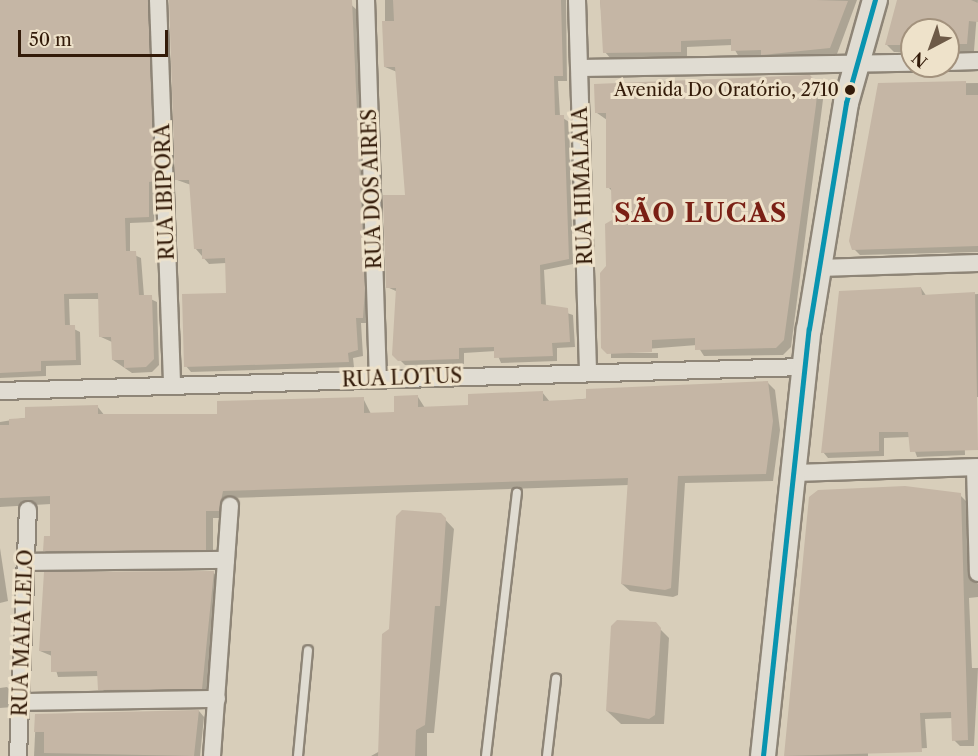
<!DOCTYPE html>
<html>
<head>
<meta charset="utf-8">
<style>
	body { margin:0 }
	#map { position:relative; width:978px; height:756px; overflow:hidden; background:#d8ceba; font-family:"Libre Caslon Text",serif }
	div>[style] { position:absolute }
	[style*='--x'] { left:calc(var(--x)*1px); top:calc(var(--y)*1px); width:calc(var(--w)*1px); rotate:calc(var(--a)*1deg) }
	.shadow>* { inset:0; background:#0003; transform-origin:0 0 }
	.building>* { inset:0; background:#c5b6a5 }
	.roads { filter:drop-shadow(2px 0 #8e8577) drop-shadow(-2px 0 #8e8577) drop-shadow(0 2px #8e8577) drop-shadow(0 -2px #8e8577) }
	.service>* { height:8px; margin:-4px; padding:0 4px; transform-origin:4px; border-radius:4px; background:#e0dcd2 }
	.minor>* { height:16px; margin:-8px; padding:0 8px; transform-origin:8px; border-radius:8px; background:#e0dcd2 }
	.secondary>* { height:24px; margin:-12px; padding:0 12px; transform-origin:12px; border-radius:12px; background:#e0dcd2 }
	.bus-1>* { height:4.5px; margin:-2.25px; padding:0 2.25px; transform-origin:2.25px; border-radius:2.25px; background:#0894b0 }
	.dots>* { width:16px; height:16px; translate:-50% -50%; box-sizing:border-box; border:3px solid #eee2ca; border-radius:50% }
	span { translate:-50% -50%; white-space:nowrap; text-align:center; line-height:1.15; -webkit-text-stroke:6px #eee2ca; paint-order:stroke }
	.bus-label { font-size:18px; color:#331b09 }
	.right { translate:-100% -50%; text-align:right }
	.street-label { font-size:20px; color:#331b09 }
	.district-label { font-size:26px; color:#7a1f14; font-weight:700; letter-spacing:1.5px }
	.north { position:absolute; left:900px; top:18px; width:60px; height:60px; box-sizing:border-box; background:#eee2ca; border:2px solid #a3927d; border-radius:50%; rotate:221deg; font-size:16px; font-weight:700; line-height:24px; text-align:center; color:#331b09 }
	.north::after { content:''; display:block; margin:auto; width:21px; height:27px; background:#6d5a47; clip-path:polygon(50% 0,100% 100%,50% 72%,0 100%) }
	.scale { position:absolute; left:18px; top:30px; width:150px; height:27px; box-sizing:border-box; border:3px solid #331b09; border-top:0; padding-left:8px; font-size:18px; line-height:21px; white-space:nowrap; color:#331b09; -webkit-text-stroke:4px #eee2ca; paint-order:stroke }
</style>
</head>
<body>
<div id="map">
	<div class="shadow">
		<i style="clip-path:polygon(0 0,159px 0,159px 186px,154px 187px,154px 222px,130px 223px,130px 253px,141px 258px,144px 296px,157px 302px,159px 365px,152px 372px,132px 373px,113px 360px,112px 342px,101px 337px,99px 299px,69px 299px,70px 327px,80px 332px,81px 365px,46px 366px,46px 376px,0 378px)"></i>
		<i style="clip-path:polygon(170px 0,346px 0,357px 10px,370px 294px,368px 323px,361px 323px,363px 356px,353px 358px,354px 367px,191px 372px,186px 366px,227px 295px,226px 263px,209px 264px,195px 248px,191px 185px,177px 180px)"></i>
		<i style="clip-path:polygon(385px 0,566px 0,567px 81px,558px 81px,560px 116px,569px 122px,573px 264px,544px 270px,546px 306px,573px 315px,575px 347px,557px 348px,557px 361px,501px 363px,496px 351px,464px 353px,464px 364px,405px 365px,394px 354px,398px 292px,387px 287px,406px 196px,397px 72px,385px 67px)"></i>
		<i style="clip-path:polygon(600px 0,857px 0,837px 54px,769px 61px,739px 57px,732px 45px,687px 47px,687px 58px,611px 59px,605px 52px)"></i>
		<i style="clip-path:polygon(899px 0,978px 0,974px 51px,948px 51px,948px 30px,912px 30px,912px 52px,894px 52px,887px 45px)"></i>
		<i style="clip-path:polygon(809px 77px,824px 92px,791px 347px,783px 355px,704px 356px,697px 345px,608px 352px,613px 192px,608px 187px,607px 120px,597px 113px)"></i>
		<i style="clip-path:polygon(978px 83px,978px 252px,860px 255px,854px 249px,879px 84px)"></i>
		<i style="clip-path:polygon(921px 288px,927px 297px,978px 294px,978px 397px,964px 398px,965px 455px,917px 457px,910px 437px,884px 438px,884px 456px,828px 458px,823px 452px)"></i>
		<i style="left:658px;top:353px;width:5px;height:47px;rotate:90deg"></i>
		<i style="clip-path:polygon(767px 382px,775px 390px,780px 430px,773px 481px,685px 483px,678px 595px,673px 597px,630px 591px,622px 584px,629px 485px,230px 498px,226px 518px,213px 518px,213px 557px,52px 558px,45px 551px,51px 538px,51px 504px,0 507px,0 422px,97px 406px,105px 416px,219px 415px,363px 398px,371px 414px,396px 414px,418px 397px,425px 408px,470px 406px,542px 392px,550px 402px)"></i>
		<i style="clip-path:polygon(960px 495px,966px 501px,968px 570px,978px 584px,978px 597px,969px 598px,972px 668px,978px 668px,974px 746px,960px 746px,954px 740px,953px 718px,925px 719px,927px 748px,868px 751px,868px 756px,785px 756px,811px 498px)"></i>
		<i style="clip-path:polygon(440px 514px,454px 529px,434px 733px,427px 733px,427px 756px,371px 756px,380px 751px,390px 630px)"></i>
		<i style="clip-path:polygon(0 548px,8px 601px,0 603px)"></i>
		<i style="clip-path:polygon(213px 572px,218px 578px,207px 694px,105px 695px,99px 676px,58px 677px,52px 656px,40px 651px,46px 622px,44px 576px)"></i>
		<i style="clip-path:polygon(655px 624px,669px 638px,664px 724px,621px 724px,607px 711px)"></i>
		<i style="clip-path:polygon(7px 687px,14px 694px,13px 707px,0 708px,0 688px)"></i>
		<i style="clip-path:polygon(199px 711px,204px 717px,200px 756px,34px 756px,36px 715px)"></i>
	</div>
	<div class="building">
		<i style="clip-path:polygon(0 0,148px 0,154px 181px,149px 182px,149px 217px,125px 218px,126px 251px,136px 251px,139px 295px,152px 295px,154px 359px,146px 367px,124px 368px,124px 360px,112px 360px,111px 337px,99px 337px,98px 293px,64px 294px,65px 325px,75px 325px,76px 360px,41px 361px,41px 371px,0 373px)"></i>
		<i style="clip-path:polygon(169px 0,352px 0,365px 288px,363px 318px,356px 318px,358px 350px,348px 353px,349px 362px,184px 367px,182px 294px,226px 293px,225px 258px,202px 259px,202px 249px,194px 249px,189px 180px,175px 180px)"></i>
		<i style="clip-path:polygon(393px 0,561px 0,563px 76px,554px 76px,555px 115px,564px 115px,569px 259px,540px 265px,541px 304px,568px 308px,570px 342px,552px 343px,553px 356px,494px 358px,494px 347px,459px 348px,459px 359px,398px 361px,392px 355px,396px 288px,386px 288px,383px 195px,405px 195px,395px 67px,384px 67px,382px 21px,394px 21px)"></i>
		<i style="clip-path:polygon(600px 0,816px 0,848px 1px,830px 48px,761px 55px,761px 50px,731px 51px,731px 39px,681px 41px,681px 52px,603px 53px)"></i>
		<i style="clip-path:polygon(897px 0,971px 0,978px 3px,978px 22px,969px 21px,967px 44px,948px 44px,948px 30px,912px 30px,912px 45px,885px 45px)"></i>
		<i style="clip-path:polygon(810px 75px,818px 84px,816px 105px,784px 340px,776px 348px,695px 350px,695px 338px,652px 340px,652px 352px,607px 354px,601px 348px,600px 273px,606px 266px,605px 224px,612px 220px,611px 188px,606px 188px,606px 113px,595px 113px,594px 84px)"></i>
		<i style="clip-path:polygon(966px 81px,966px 95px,978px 95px,978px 246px,852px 250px,849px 241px,878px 83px)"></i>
		<i style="clip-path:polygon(921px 287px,922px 295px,975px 292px,978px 450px,910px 452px,908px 432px,879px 432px,879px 451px,821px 453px,839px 291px)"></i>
		<i style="clip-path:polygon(768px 381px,773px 421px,766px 474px,678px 476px,671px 588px,665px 590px,621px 584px,628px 478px,223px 491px,219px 511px,206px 511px,206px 550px,43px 551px,44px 536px,50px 536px,50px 496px,0 498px,0 425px,9px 425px,9px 419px,25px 418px,25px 407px,98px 405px,98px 414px,217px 414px,217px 401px,364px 397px,364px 413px,394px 412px,394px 396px,418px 395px,418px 407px,468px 405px,468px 394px,543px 391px,543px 401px,586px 399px,586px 389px)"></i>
		<i style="clip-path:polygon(905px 486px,961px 493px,968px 740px,952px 741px,951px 712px,920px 713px,922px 752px,784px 756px,809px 497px,818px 490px)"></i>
		<i style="clip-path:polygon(402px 510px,441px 513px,446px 518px,440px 606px,435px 606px,425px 725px,416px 730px,415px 756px,378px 756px,382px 634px,389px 629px,396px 516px)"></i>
		<i style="clip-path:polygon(214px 571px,202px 689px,98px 690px,97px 671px,51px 672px,51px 651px,39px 651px,44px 572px)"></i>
		<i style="clip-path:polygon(617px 620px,656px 622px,661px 628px,655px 715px,649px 719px,606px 711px,611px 626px)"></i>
		<i style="clip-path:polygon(199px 710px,194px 756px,44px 753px,44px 732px,34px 732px,35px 714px)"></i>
	</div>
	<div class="roads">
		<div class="service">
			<i style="--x:298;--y:756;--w:106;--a:-84.6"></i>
			<i style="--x:486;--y:756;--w:265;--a:-83.3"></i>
			<i style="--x:547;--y:756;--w:78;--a:-83.3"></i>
		</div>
		<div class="minor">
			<i style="--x:158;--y:0;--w:385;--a:87.9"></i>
			<i style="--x:366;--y:0;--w:379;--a:88.2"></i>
			<i style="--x:577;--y:0;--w:373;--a:88.3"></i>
			<i style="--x:948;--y:62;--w:30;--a:-2"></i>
			<i style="--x:580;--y:68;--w:332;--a:-0.9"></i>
			<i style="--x:819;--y:268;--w:159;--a:-1.8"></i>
			<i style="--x:0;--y:391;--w:804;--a:-1.71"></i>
			<i style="--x:975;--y:468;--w:105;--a:88.4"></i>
			<i style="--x:795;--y:473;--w:183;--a:-1.9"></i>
			<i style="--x:26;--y:562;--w:200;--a:-0.6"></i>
			<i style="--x:20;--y:702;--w:197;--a:-0.9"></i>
			<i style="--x:18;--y:756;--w:246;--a:-87.7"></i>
			<i style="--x:212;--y:756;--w:251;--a:-85.9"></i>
		</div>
		<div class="secondary">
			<i style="--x:763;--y:756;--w:429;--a:-83.9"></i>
			<i style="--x:809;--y:329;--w:229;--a:-80.7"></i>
			<i style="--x:846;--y:103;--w:107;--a:-74.3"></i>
		</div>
	</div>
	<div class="bus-1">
		<i style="--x:763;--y:756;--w:429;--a:-83.9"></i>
		<i style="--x:809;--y:329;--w:229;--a:-80.7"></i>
		<i style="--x:846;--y:103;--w:107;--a:-74.3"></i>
	</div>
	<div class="dots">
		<i style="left:850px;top:90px;background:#331b09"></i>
	</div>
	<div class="bus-label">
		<span class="right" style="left:839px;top:90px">Avenida Do Oratório, 2710</span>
	</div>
	<div class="street-label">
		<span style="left:583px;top:186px;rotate:-92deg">RUA HIMALAIA</span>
		<span style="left:372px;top:189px;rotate:-92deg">RUA DOS AIRES</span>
		<span style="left:165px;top:192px;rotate:-92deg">RUA IBIPORA</span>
		<span style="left:402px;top:378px;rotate:-2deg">RUA LOTUS</span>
		<span style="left:23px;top:633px;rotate:-88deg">RUA MAIA LELO</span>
	</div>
	<div class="district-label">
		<span style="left:701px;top:214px">SÃO LUCAS</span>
	</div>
	<div class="north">N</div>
	<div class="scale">50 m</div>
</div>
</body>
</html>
